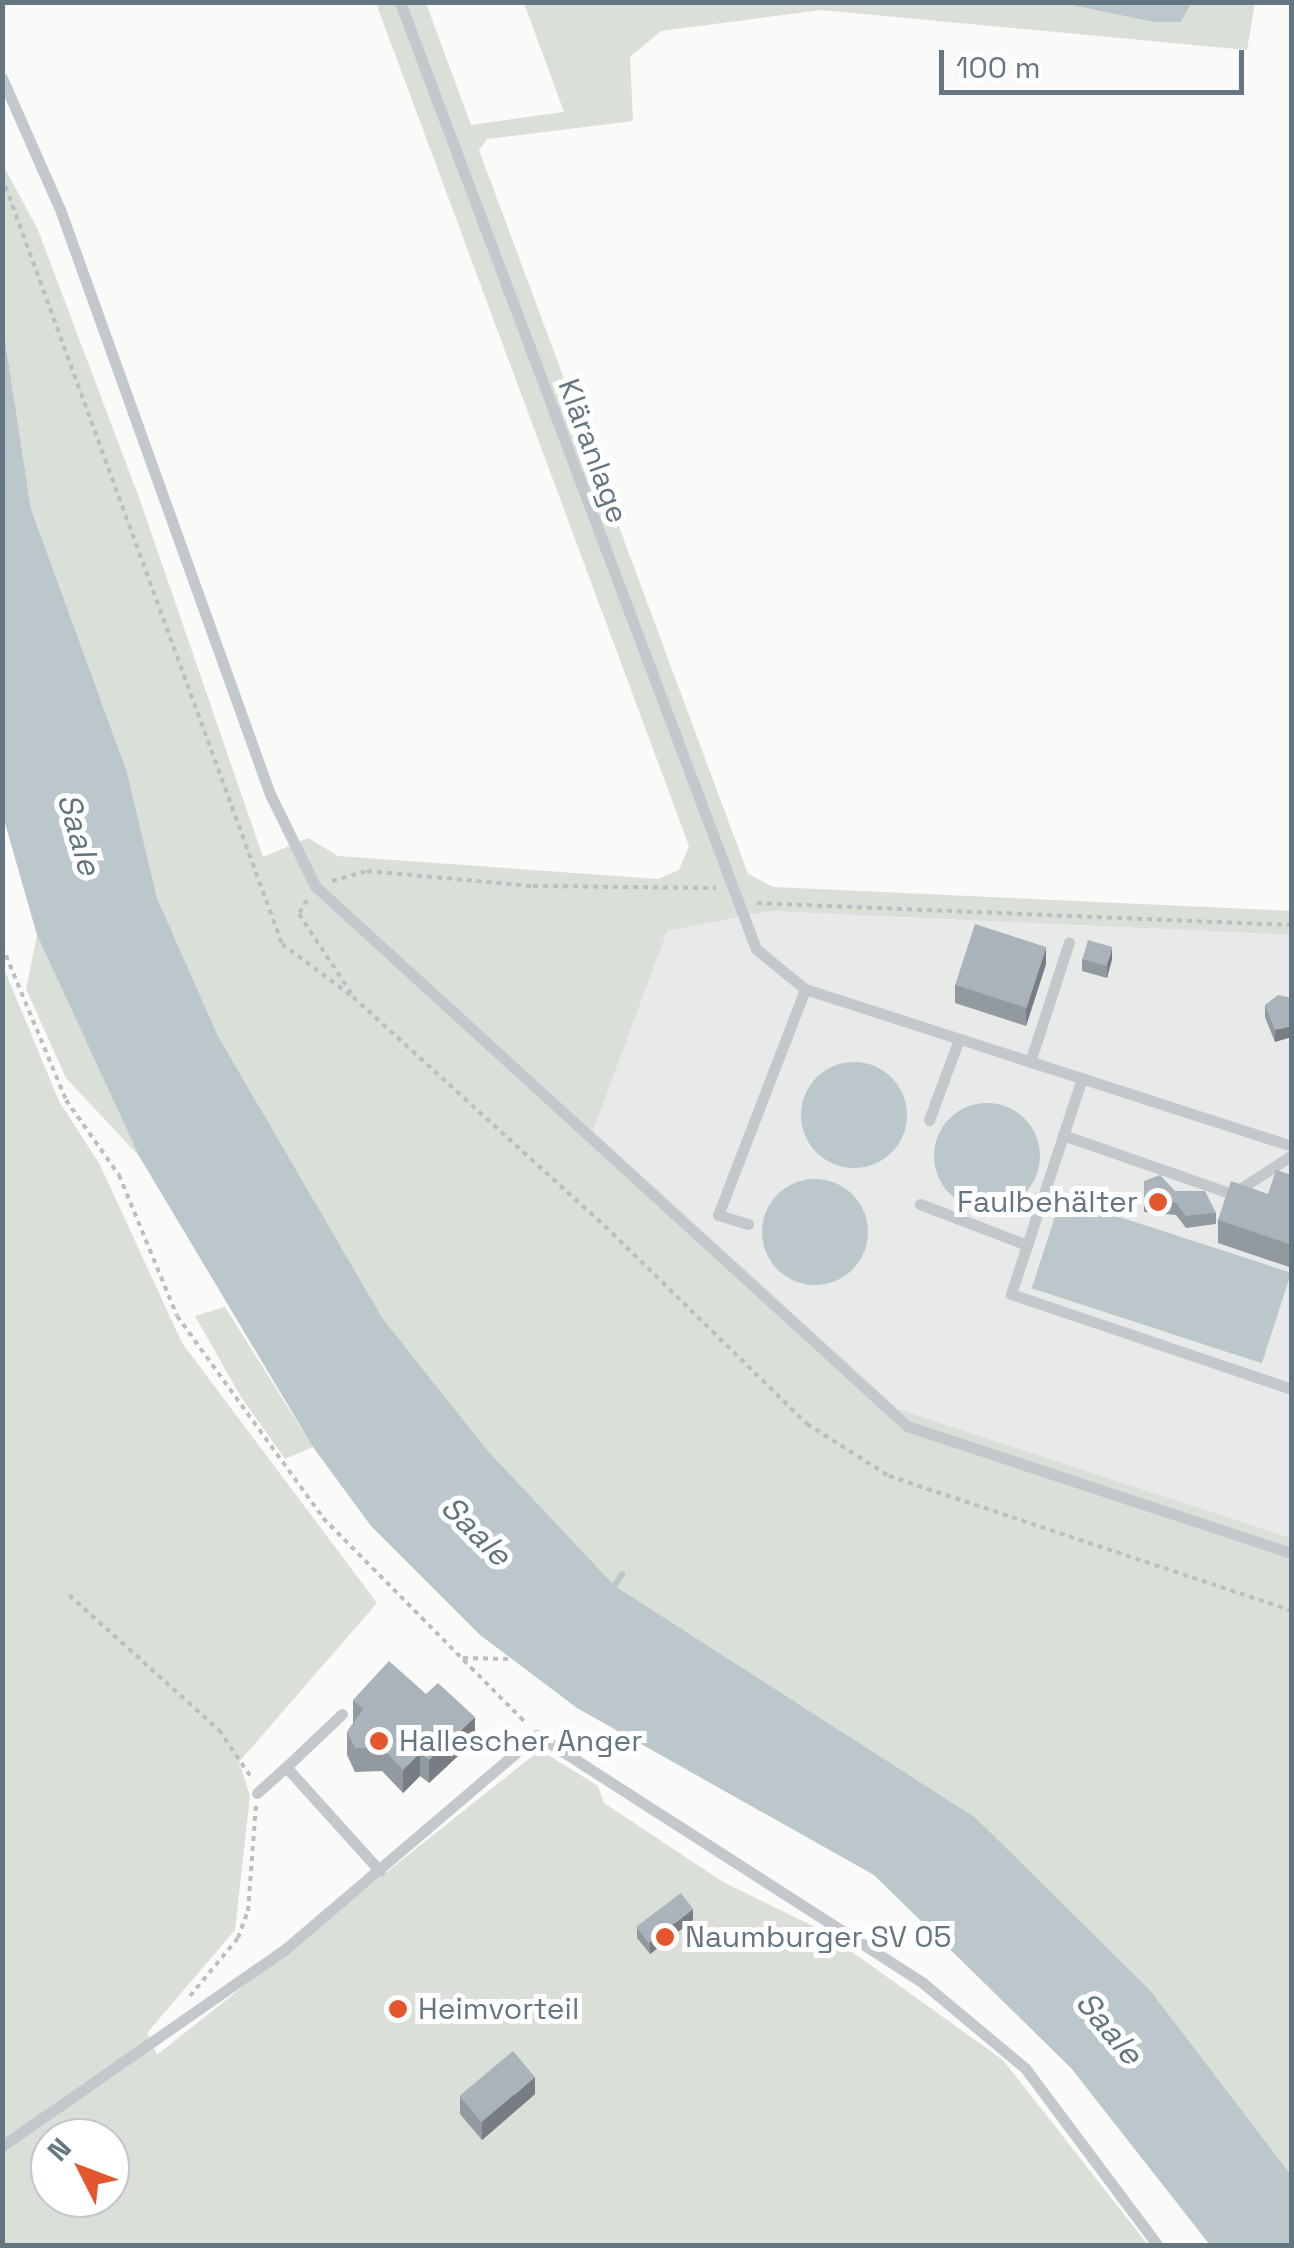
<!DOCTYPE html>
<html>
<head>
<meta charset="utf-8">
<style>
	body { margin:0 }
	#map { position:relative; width:1294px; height:2248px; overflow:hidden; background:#fafaf8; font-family:"Space Grotesk",sans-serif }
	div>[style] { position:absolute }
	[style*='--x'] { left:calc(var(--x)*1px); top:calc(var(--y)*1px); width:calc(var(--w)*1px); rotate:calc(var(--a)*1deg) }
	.built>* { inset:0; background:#e8e9e9 }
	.green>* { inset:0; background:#dadfd7 }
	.water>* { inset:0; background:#bbc7cb; transform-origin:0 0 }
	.round { border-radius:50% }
	.stream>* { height:6px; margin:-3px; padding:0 3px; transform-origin:3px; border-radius:3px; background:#bbc7cb }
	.path>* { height:4px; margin-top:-2px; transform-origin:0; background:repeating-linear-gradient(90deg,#bbbfc2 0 5px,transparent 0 10px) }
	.lane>* { height:11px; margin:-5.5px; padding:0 5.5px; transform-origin:5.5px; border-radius:5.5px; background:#c3c8cc }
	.wall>* { inset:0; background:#929a9f }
	.shaded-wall>* { inset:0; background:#777d82 }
	.building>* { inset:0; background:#aab3b9; transform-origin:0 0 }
	.dots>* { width:28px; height:28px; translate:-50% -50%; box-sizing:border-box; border:5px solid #fff; border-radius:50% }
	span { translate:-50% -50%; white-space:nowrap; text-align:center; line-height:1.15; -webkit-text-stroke:10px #fff; paint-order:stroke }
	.street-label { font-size:30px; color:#657683 }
	.poi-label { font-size:30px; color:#657683 }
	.right { translate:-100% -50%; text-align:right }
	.left { translate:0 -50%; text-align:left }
	.water-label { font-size:32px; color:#60757c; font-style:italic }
	.frame { position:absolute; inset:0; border:5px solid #657683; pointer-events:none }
	.north { position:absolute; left:30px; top:2118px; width:100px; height:100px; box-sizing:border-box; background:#fff; border:2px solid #c1c8cd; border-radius:50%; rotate:312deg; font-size:28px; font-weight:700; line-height:40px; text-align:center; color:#657683 }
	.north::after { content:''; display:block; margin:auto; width:35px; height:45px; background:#e4572e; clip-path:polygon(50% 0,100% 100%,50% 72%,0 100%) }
	.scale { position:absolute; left:939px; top:50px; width:305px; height:45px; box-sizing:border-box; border:5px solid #657683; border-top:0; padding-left:12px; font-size:30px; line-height:35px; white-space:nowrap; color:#657683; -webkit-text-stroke:8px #fff; paint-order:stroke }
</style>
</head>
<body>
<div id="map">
	<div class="built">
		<i style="clip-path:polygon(771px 911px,1291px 935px,1291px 1538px,898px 1409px,593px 1131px,666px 931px)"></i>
	</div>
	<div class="green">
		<i style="clip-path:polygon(1063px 2px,1153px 22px,1185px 3px,1255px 3px,1247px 50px,821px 10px,661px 31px,630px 57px,633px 121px,487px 139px,479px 150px,748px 874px,773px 887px,1291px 911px,1291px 935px,771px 911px,667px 931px,593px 1131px,898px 1409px,1291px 1538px,1291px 2175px,1150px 1990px,976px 1818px,615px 1586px,488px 1451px,383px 1319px,218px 1036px,157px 898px,127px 772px,31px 509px,3px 327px,2px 163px,38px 230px,141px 503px,263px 857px,308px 838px,338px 856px,658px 879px,679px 870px,689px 846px,376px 3px,426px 3px,471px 125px,564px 112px,524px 3px)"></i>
		<i style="clip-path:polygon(37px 935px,139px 1156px,66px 1078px,26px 989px)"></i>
		<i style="clip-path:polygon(evenodd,2px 964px,59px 1101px,100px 1165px,182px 1343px,377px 1603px,239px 1762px,250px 1796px,235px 1930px,147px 2033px,157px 2055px,540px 1750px,598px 1786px,604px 1803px,723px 1882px,823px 1931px,1003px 2060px,1148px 2245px,3px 2245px,2px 964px,50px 2138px,110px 2138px,110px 2198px,50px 2198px,50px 2138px)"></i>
		<i style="clip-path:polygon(225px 1307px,313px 1447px,285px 1459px,241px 1397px,195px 1316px)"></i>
	</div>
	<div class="water">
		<i style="clip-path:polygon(1063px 3px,1185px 2px,1190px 5px,1181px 22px,1153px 22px)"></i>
		<i style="clip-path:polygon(3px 327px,31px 509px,127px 772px,157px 898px,218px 1036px,383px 1319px,488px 1451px,615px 1586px,976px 1818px,1150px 1990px,1291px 2175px,1291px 2245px,1210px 2245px,1071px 2068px,874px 1875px,577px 1708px,480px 1635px,371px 1526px,313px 1447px,139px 1156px,37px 935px,3px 816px)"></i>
		<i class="round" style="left:801px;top:1062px;width:106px;height:106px"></i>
		<i class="round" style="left:934px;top:1103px;width:106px;height:106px"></i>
		<i class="round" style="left:762px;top:1179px;width:106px;height:106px"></i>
		<i style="left:1061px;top:1198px;width:242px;height:95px;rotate:18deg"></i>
	</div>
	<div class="stream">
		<i style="--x:612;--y:1590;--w:19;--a:-58"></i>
	</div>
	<div class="path">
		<i style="--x:2;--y:177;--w:817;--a:69.94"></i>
		<i style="--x:282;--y:944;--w:89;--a:36.7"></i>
		<i style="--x:353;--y:997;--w:350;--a:42.3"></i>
		<i style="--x:612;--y:1233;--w:273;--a:44.4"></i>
		<i style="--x:807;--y:1424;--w:97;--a:32.4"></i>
		<i style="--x:889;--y:1476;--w:425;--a:18.5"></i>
		<i style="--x:332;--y:881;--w:36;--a:-16"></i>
		<i style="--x:367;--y:871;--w:167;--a:5.2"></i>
		<i style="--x:533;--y:886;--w:183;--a:0.6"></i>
		<i style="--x:307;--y:900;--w:16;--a:120"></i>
		<i style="--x:299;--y:914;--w:95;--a:56.6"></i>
		<i style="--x:757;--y:903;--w:535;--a:2.35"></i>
		<i style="--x:2;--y:946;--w:167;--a:67.4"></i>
		<i style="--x:66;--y:1100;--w:92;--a:54.8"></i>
		<i style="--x:119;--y:1175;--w:152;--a:67.6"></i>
		<i style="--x:177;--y:1316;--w:249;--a:54.1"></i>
		<i style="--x:323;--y:1518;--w:290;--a:45.3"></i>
		<i style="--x:69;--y:1595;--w:202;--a:42"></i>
		<i style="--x:219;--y:1730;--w:57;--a:55.8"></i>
		<i style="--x:463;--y:1658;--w:50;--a:1.1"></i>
		<i style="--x:190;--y:1996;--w:75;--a:-50.4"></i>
		<i style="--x:238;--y:1938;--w:29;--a:-70"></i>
		<i style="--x:248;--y:1911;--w:106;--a:-85.7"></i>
	</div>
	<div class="lane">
		<i style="--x:400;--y:2;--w:1012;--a:69.4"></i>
		<i style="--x:756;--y:949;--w:63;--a:39.2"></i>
		<i style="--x:805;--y:989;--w:512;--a:17.87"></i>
		<i style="--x:2;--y:78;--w:146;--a:66.2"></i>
		<i style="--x:61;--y:212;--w:618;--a:70.25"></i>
		<i style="--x:270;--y:794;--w:102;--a:63.9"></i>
		<i style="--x:315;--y:886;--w:801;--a:42.37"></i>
		<i style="--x:907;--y:1426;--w:405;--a:18.3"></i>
		<i style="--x:1030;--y:1062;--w:126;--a:-72"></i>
		<i style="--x:1082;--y:1078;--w:227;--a:108.2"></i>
		<i style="--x:1011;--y:1294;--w:297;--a:18.7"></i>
		<i style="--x:929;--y:1120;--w:86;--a:-69.7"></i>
		<i style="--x:1063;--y:1135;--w:179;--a:19.2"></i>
		<i style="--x:1232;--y:1194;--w:72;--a:-33"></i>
		<i style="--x:920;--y:1204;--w:115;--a:21"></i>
		<i style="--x:748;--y:1224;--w:31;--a:-163"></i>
		<i style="--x:718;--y:1215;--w:242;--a:-68.9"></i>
		<i style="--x:286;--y:1767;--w:77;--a:-43.4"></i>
		<i style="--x:257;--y:1793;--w:39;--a:-42"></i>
		<i style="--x:286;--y:1767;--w:140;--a:47.9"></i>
		<i style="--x:2;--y:2146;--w:342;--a:-34.8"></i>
		<i style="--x:283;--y:1951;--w:333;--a:-40.4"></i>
		<i style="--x:537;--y:1735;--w:459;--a:32.7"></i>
		<i style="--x:923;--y:1983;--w:133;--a:39.8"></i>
		<i style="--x:1025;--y:2068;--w:222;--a:53.2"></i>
	</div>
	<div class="wall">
		<i style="clip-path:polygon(1082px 959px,1112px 959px,1107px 978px,1082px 971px)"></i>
		<i style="clip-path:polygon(1046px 964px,1026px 1026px,955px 1003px,955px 985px)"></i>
		<i style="clip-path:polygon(1292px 998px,1275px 1042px,1265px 1017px,1265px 1005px)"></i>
		<i style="clip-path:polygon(1292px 1175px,1292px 1268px,1218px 1243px,1218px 1220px,1268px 1194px)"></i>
		<i style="clip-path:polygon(1144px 1181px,1175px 1191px,1216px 1213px,1216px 1224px,1186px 1228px,1176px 1215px,1144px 1212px)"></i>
		<i style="clip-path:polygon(353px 1700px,475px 1740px,429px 1783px,420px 1776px,403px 1793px,382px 1771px,355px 1772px,347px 1755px,347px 1732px,353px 1723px)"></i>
		<i style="clip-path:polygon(693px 1920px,650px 1954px,637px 1938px,637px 1927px)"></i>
		<i style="clip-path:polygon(535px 2094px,482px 2140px,460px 2114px,460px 2096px)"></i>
	</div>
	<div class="shaded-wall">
		<i style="clip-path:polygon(1046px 947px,1046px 964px,1026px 1026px,1026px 1008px)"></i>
		<i style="clip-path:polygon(1112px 947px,1112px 959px,1107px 978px,1107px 966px)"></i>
		<i style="clip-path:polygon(1292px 1026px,1292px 1037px,1275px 1042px,1275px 1030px)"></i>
		<i style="clip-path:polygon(475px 1717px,475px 1740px,429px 1783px,429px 1760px)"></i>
		<i style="clip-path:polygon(420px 1753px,420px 1776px,403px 1793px,403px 1770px)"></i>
		<i style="clip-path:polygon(693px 1909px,693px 1920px,650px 1954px,650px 1943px)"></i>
		<i style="clip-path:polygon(535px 2077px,535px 2094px,482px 2140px,482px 2122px)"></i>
	</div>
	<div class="building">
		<i style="left:975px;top:924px;width:75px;height:64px;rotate:18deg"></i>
		<i style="left:1088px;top:940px;width:25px;height:20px;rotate:16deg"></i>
		<i style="clip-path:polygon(1278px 995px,1292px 998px,1292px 1026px,1275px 1030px,1265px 1005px)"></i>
		<i style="clip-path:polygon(1276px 1170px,1292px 1175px,1292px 1245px,1218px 1220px,1231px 1181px,1268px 1194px)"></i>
		<i style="clip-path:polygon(1160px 1175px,1175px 1191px,1205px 1191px,1216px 1213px,1186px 1216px,1176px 1203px,1144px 1201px,1144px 1181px)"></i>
		<i style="clip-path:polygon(389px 1661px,426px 1694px,438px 1683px,475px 1717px,429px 1760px,420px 1753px,403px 1770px,382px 1748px,355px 1748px,347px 1732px,363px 1709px,353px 1700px)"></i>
		<i style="left:681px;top:1893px;width:20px;height:56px;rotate:53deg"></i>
		<i style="left:513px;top:2051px;width:34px;height:70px;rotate:50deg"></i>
	</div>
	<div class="dots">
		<i style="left:1158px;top:1202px;background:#e4572e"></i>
		<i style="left:379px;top:1741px;background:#e4572e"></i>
		<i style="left:665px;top:1937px;background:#e4572e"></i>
		<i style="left:398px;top:2009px;background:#e4572e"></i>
	</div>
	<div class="street-label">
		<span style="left:593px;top:451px;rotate:70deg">Kläranlage</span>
	</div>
	<div class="poi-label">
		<span class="right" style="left:1138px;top:1202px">Faulbehälter</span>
		<span class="left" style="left:399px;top:1741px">Hallescher Anger</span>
		<span class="left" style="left:685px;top:1937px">Naumburger SV 05</span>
		<span class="left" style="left:418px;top:2009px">Heimvorteil</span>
	</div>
	<div class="water-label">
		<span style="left:79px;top:834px;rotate:74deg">Saale</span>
		<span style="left:476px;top:1531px;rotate:45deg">Saale</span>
		<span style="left:1109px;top:2028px;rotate:50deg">Saale</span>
	</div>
	<div class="frame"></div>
	<div class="north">N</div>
	<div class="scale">100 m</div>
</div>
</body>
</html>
